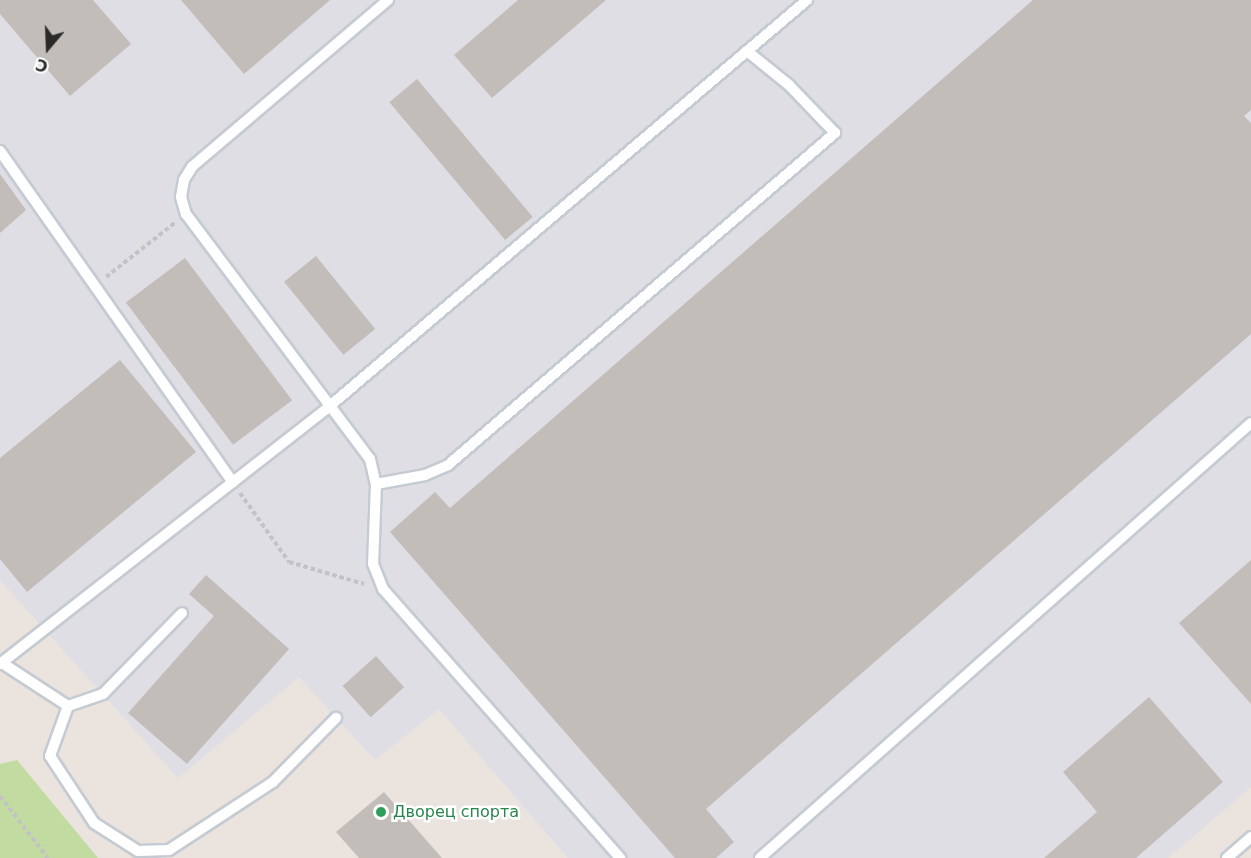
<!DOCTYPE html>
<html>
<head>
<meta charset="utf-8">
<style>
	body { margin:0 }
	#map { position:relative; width:1251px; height:858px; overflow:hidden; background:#ebe3de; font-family:"DejaVu Sans",sans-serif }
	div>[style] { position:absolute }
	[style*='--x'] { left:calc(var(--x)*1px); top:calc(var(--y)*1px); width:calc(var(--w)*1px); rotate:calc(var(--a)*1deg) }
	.industrial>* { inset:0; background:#dedee4 }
	.green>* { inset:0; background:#c1dba0 }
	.building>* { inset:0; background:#c3bdba; transform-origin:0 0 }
	.path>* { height:4px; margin-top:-2px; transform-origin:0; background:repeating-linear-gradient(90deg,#c3c3c3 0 4.5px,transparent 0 7.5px) }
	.roads { filter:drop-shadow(2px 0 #c5cbd2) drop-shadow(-2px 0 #c5cbd2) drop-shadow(0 2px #c5cbd2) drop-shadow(0 -2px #c5cbd2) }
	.service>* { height:10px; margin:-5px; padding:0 5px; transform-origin:5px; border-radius:5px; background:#fff }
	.dots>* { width:16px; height:16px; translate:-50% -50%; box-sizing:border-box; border:3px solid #fff; border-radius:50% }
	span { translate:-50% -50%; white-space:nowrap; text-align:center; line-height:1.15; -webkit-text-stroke:5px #fff; paint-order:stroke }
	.leisure-label { font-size:16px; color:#27864d }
	.left { translate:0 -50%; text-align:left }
	.north { position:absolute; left:18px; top:18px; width:60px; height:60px; -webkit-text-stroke:4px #fff; paint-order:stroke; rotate:199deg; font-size:16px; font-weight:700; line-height:24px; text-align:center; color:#2a2a2a }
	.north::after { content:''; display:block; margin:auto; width:21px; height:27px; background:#2a2a2a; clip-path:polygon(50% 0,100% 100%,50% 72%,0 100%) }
</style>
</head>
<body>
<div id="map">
	<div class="industrial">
		<i style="clip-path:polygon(0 0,1251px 0,1251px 787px,1168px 858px,568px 858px,439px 709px,375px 760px,299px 677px,178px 778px,0 580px)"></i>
	</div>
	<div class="green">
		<i style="clip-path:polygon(17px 760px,98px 858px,0 858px,0 764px)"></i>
	</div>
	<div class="building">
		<i style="clip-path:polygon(0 0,93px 0,131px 44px,70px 96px,0 14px)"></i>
		<i style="clip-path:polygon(181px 0,330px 0,244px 74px)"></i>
		<i style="clip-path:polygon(518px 0,606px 0,492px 98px,454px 55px)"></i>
		<i style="clip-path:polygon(1033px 0,1251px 0,1251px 110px,1244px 116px,1251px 123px,1251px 334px,706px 809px,734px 842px,716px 858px,675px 858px,390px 532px,435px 492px,450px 508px)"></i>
		<i style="left:417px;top:79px;width:180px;height:36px;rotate:50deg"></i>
		<i style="clip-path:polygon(0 174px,26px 210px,0 233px)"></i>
		<i style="left:316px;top:256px;width:94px;height:41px;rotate:51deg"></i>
		<i style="left:185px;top:258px;width:178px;height:74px;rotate:53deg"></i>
		<i style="clip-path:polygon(120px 360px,196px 452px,27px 592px,0 559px,0 458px)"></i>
		<i style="clip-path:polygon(1251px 560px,1251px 704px,1179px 623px)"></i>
		<i style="clip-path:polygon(206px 575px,289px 649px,187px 764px,128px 713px,214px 616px,189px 594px)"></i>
		<i style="left:376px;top:656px;width:42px;height:45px;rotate:48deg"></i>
		<i style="clip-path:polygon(1149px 697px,1223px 782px,1136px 858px,1044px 858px,1097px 812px,1063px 772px)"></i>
		<i style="clip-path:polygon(384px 792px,442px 858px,359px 858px,336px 832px)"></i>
	</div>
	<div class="path">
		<i style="--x:106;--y:277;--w:89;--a:-38.2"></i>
		<i style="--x:240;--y:493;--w:85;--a:54.6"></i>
		<i style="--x:289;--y:562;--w:78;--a:16.3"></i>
		<i style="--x:0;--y:796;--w:78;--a:52.3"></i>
	</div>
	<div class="roads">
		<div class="service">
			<i style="--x:388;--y:0;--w:257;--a:139.6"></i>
			<i style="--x:192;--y:167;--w:15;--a:122"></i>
			<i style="--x:184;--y:180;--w:17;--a:100"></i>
			<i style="--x:181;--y:197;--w:18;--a:74"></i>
			<i style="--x:186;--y:214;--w:306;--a:53.1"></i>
			<i style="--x:370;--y:459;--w:26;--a:77"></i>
			<i style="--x:376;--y:484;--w:80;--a:92.1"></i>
			<i style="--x:373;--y:564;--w:27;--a:68"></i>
			<i style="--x:383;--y:589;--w:359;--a:48.6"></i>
			<i style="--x:0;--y:151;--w:405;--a:54.9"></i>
			<i style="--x:376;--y:484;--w:50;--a:-10.4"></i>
			<i style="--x:425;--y:475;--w:25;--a:-23"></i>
			<i style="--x:448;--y:465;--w:510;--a:-40.63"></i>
			<i style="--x:835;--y:133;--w:66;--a:-133.8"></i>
			<i style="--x:789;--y:85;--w:54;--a:-141"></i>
			<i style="--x:2;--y:663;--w:79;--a:33.1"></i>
			<i style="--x:68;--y:706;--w:53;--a:109.8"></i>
			<i style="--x:50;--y:756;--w:80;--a:56.7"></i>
			<i style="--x:94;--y:823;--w:52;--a:32.5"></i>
			<i style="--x:138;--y:851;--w:31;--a:-2"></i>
			<i style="--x:169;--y:850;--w:124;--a:-33.2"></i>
			<i style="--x:273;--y:782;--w:90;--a:-45.5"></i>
			<i style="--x:0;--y:664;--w:420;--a:-38"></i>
			<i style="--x:331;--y:405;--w:625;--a:-40.39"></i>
			<i style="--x:68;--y:706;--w:37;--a:-19"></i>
			<i style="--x:103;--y:694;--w:113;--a:-45.7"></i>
			<i style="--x:760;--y:858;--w:656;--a:-41.54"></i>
			<i style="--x:1227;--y:858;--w:32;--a:-41"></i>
		</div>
	</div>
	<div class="dots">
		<i style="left:381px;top:812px;background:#2e9e5b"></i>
	</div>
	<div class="leisure-label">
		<span class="left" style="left:393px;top:812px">Дворец спорта</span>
	</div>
	<div class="north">С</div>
</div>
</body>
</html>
